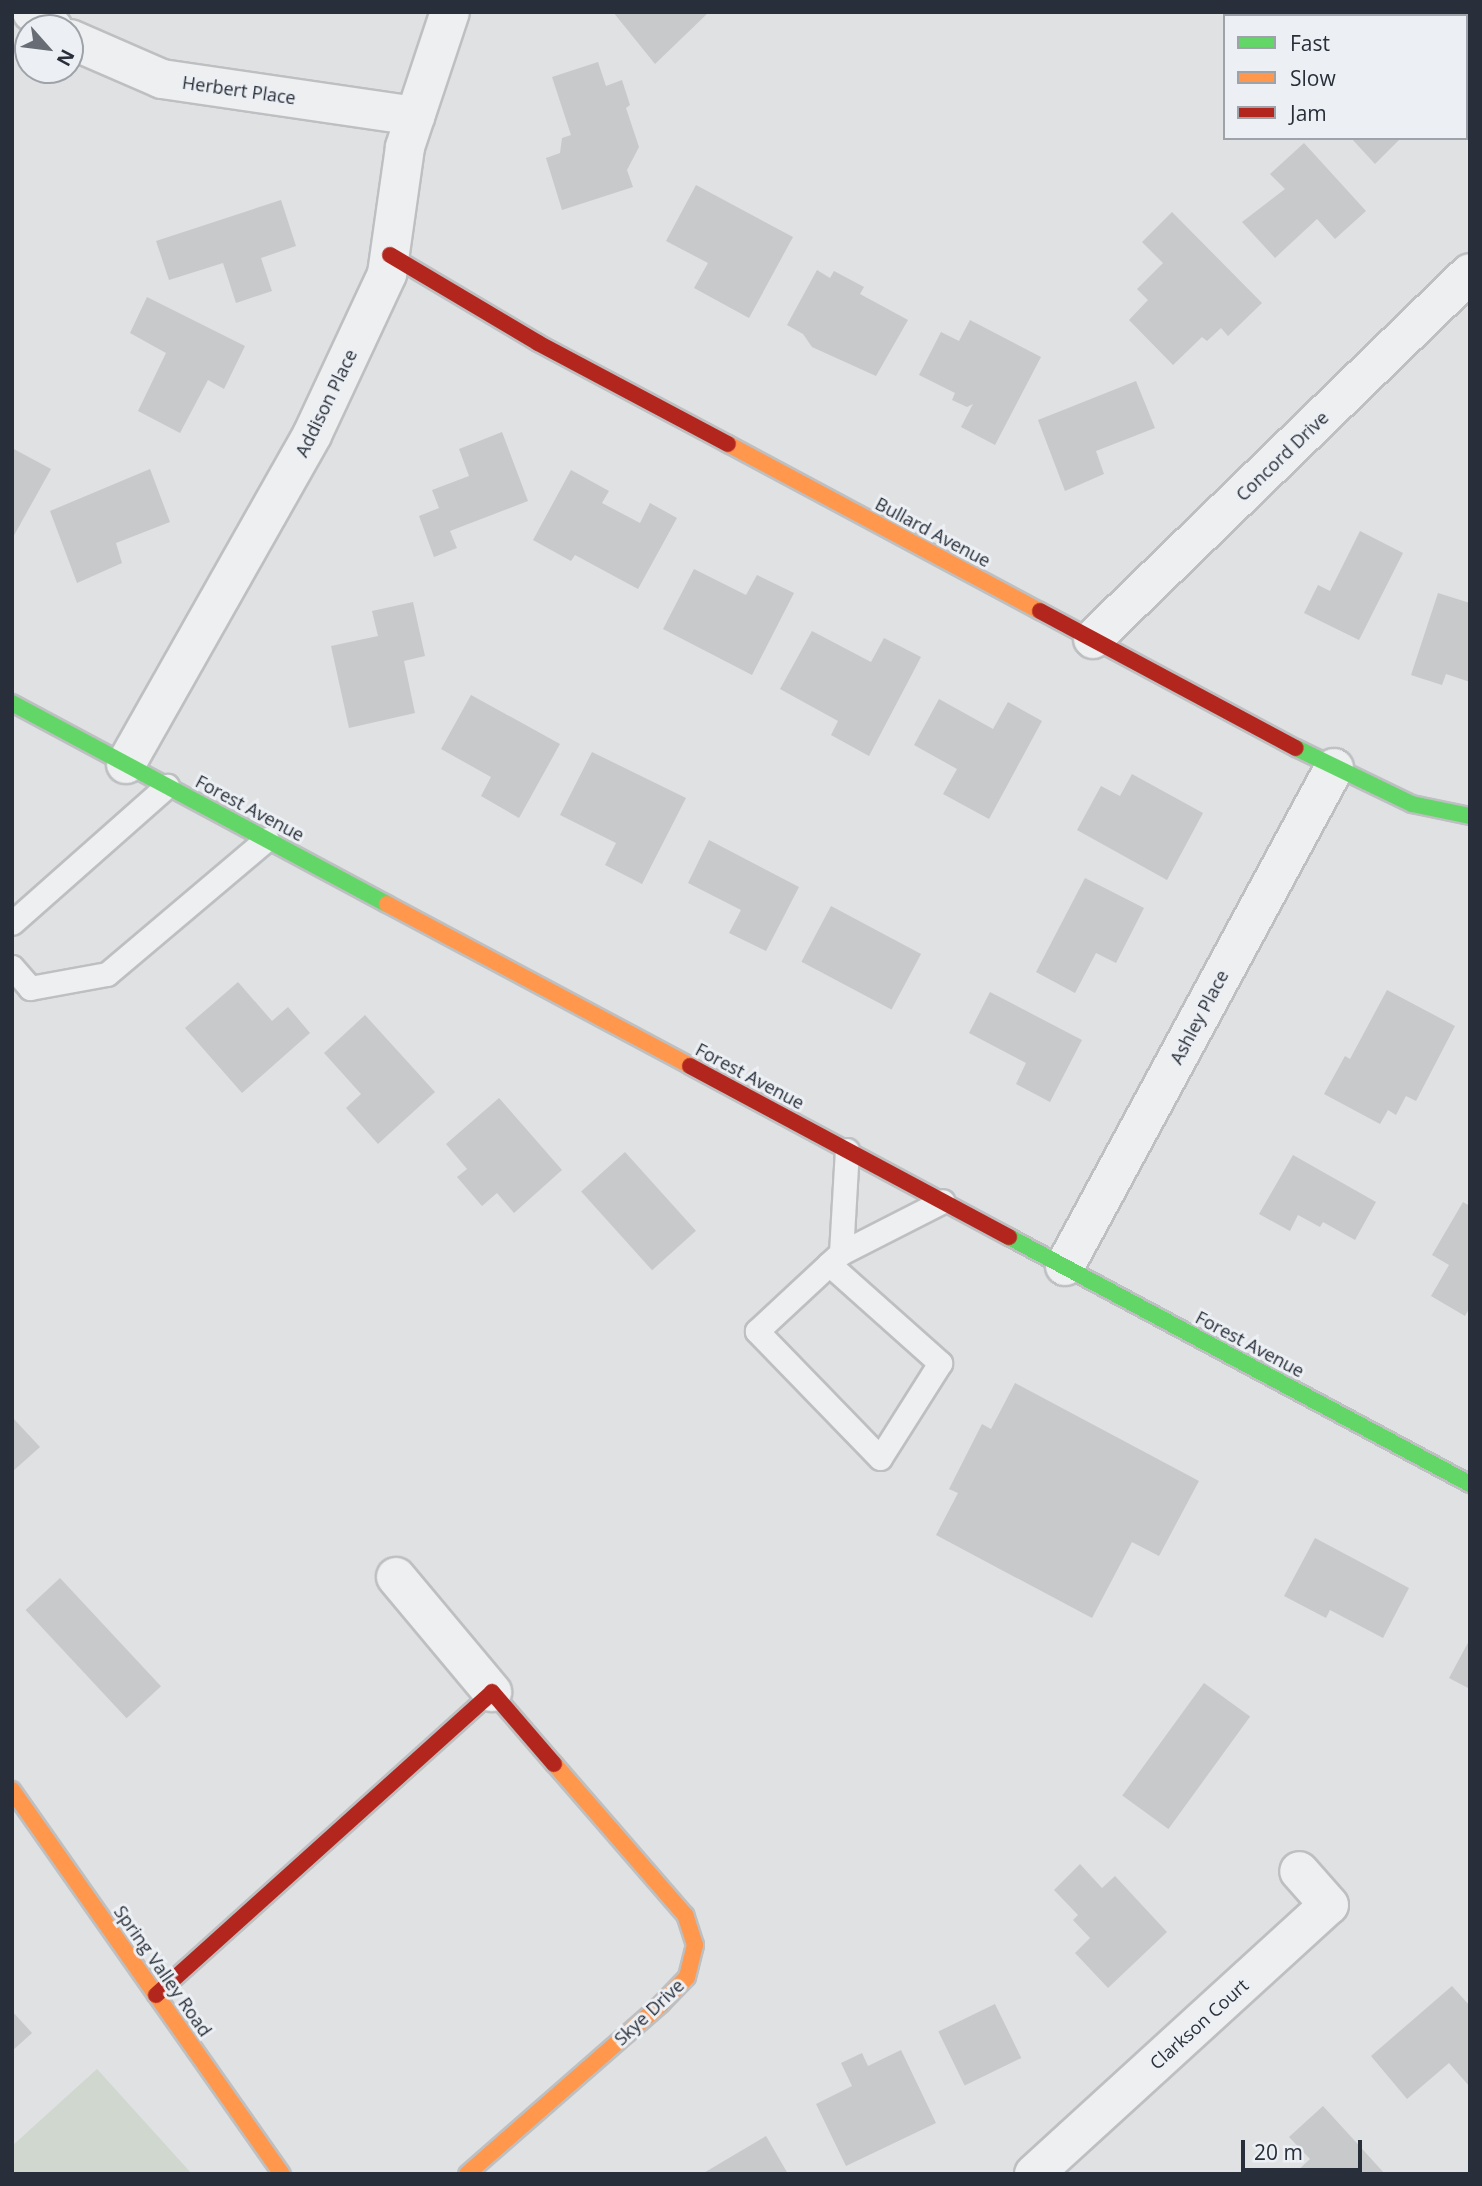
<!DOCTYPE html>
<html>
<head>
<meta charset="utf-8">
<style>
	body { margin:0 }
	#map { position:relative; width:1482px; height:2186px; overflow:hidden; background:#dfe1e3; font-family:"Open Sans",sans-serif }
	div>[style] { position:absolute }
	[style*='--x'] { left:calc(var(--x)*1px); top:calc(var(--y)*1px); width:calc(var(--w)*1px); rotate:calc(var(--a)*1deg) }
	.green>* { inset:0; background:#d0d7cf }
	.building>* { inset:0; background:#c7c9cb; transform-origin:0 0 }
	.roads { filter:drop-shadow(2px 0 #bdbfc1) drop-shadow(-2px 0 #bdbfc1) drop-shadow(0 2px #bdbfc1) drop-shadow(0 -2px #bdbfc1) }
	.lane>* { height:23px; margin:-11.5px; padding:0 11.5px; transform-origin:11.5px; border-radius:11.5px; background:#eeeff0 }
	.street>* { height:38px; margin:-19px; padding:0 19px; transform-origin:19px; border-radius:19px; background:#eeeff0 }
	.fast>* { height:16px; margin:-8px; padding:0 8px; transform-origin:8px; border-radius:8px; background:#63d668 }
	.slow>* { height:16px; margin:-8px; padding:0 8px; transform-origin:8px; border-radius:8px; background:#ff974d }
	.jam>* { height:16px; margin:-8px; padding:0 8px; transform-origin:8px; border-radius:8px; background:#b3261e }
	span { translate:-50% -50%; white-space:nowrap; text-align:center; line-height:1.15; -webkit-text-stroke:6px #eceff3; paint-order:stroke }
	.street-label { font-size:18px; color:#282f3a }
	.frame { position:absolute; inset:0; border:14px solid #282f3a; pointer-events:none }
	.legend { position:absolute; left:1223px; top:14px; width:245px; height:126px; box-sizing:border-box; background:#eceff3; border:2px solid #9ea2a9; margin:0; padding:9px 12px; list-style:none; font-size:21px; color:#282f3a }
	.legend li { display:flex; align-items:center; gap:14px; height:35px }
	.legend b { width:35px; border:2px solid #9ea2a9 }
	.north { position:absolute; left:14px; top:14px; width:70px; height:70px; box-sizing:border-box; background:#eceff3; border:2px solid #9ea2a9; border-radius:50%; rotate:118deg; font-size:19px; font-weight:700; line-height:28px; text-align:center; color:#282f3a }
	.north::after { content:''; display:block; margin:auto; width:24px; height:32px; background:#686d75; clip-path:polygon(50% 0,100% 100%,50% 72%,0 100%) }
	.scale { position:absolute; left:1241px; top:2140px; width:121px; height:32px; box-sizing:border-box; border:4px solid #282f3a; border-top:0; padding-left:9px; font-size:21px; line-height:24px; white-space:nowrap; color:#282f3a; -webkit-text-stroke:5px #eceff3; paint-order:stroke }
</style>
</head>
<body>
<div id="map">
	<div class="green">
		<i style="clip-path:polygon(97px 2069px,192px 2174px,12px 2174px,12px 2146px)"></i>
	</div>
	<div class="building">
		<i style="clip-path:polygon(613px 12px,709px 12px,655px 64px)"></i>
		<i style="clip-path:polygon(1417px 12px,1470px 12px,1470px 67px,1466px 16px)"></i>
		<i style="clip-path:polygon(598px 62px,606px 86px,622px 80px,630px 105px,626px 108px,639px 147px,627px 170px,633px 187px,562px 210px,546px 158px,560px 153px,562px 138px,571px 135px,552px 77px)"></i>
		<i style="clip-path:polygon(1351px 138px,1401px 138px,1375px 164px)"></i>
		<i style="clip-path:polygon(1304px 143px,1366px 211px,1335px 239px,1317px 219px,1275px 258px,1242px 222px,1285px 189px,1270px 174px)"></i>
		<i style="clip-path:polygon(696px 185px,793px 237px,749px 318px,694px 288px,708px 263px,666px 241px)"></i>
		<i style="clip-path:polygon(281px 200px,296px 246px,261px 258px,272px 291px,236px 303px,223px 263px,169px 280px,156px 241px)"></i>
		<i style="clip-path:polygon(1172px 212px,1262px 303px,1228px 336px,1221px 328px,1207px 341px,1202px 337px,1173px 365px,1129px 320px,1148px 300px,1137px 289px,1163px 263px,1142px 242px)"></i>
		<i style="clip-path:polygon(817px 270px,830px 278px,834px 271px,864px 287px,860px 294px,908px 320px,876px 376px,812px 347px,803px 334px,787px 325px)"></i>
		<i style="clip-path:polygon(147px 297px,245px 346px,224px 389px,208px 380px,180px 433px,138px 411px,166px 353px,130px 333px)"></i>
		<i style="clip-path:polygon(970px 320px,1041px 357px,995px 445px,961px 427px,973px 404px,967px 407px,952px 400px,955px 393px,919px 375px,941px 332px,959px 341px)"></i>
		<i style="clip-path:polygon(1136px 381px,1155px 428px,1096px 451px,1104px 474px,1065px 491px,1038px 420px)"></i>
		<i style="clip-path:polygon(502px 432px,528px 501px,450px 531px,457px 548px,434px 557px,419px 516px,439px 508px,432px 490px,469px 476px,459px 449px)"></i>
		<i style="clip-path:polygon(12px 448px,51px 469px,12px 539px)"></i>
		<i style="clip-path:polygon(150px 469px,170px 522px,116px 543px,122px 563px,77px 583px,50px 511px)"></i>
		<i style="clip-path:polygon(571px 470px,609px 491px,602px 503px,640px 523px,650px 503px,677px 518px,638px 589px,575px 555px,571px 561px,533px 540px)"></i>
		<i style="clip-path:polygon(1360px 531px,1403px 553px,1359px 640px,1304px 613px,1318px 585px,1330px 591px)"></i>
		<i style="clip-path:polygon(694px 569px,746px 595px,757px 575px,794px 593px,752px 675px,663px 629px)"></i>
		<i style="clip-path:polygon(1438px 593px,1470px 603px,1470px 682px,1446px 674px,1442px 685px,1411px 675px)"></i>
		<i style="clip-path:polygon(413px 602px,425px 656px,404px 661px,415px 713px,349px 728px,331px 646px,378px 636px,372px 611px)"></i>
		<i style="clip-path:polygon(812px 631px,871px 662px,884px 638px,921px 657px,869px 756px,831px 735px,838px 721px,780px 689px)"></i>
		<i style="clip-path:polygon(471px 695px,560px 744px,519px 818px,481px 796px,491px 777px,441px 749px)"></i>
		<i style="clip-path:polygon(939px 699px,993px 729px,1008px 702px,1042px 721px,989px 819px,943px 794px,957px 769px,914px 745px)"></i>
		<i style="clip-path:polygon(592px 752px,686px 798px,642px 884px,605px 865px,616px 843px,560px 815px)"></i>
		<i style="clip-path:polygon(1132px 774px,1203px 813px,1167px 880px,1077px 830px,1101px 786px,1120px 796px)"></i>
		<i style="clip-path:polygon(709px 840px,799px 887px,766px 951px,729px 933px,741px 910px,688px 883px)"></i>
		<i style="clip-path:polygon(1085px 878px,1144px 908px,1116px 963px,1096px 953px,1075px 993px,1036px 972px)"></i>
		<i style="left:831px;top:906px;width:102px;height:63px;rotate:28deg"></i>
		<i style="clip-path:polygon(238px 982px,272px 1021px,288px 1007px,310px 1033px,242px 1093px,185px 1028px)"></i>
		<i style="clip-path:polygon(1387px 990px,1455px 1026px,1416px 1101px,1406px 1096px,1396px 1115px,1388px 1110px,1380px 1124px,1324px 1094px,1345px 1056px,1350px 1059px)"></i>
		<i style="clip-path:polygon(990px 992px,1082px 1040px,1050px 1102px,1016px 1084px,1026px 1063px,969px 1033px)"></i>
		<i style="clip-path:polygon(365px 1015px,435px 1092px,378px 1144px,346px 1108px,361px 1094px,324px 1053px)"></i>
		<i style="clip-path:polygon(499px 1098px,562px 1170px,514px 1213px,497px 1193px,482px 1206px,457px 1177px,467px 1169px,446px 1144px)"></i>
		<i style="left:625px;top:1152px;width:106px;height:59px;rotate:48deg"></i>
		<i style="clip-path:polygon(1293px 1155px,1376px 1202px,1355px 1240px,1323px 1222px,1320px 1227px,1298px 1215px,1290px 1231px,1259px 1214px)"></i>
		<i style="clip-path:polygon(1463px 1202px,1470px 1206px,1470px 1307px,1465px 1316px,1431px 1296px,1449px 1265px,1432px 1255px)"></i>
		<i style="clip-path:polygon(1015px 1383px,1199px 1481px,1159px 1556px,1132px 1542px,1092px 1618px,936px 1535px,958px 1493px,949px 1489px,982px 1424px,991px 1429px)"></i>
		<i style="clip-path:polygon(12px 1417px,40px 1447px,12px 1472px)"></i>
		<i style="clip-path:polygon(1315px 1538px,1409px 1588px,1383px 1638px,1330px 1610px,1326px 1618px,1284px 1596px)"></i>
		<i style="left:60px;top:1578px;width:148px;height:47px;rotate:47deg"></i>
		<i style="clip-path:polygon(1470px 1639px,1470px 1689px,1449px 1678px)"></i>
		<i style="left:1204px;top:1683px;width:57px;height:139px;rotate:36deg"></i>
		<i style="clip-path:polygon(1080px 1864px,1102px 1888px,1115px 1876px,1167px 1932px,1108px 1988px,1075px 1953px,1090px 1938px,1073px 1920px,1078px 1915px,1054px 1890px)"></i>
		<i style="clip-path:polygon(1452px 1986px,1470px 2006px,1470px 2087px,1449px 2063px,1407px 2099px,1371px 2056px)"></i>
		<i style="left:995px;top:2004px;width:60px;height:63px;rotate:64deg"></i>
		<i style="clip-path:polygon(12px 2011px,32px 2033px,12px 2051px)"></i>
		<i style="clip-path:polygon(901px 2050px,936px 2123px,846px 2166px,816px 2104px,852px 2086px,841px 2063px,862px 2053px,868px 2066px)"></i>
		<i style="clip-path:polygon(1323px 2106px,1385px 2174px,1294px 2174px,1310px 2159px,1289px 2137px)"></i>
		<i style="clip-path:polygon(766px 2136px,788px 2174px,702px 2174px)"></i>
	</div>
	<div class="roads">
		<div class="lane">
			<i style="--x:12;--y:923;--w:207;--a:-41.5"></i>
			<i style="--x:12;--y:967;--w:28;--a:49"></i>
			<i style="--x:30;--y:988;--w:78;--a:-10.3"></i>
			<i style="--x:107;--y:974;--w:209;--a:-40.2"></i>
			<i style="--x:841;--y:1253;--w:103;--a:-86.7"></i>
			<i style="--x:829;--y:1264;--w:149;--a:41.7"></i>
			<i style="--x:940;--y:1363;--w:112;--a:122.3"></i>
			<i style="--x:880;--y:1458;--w:177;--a:-134.1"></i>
			<i style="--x:757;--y:1331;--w:98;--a:-42.9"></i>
			<i style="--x:829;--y:1264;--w:16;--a:-43"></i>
			<i style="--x:841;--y:1253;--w:114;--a:-27"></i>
		</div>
		<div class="street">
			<i style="--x:32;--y:12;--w:26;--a:37"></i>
			<i style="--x:70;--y:39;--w:100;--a:23.5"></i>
			<i style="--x:162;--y:79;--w:256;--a:8.3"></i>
			<i style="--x:1093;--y:639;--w:525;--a:-44.15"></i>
			<i style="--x:126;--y:764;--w:378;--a:-60.5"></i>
			<i style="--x:312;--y:435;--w:178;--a:-65"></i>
			<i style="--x:387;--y:274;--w:128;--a:-81.9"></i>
			<i style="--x:405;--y:147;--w:142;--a:-71.6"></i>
			<i style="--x:1065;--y:1266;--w:566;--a:-61.62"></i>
			<i style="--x:396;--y:1577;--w:150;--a:50.1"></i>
			<i style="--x:1034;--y:2174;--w:399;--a:-42.4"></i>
			<i style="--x:1329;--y:1905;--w:45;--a:-131.4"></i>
		</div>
		<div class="fast">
			<i style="--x:12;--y:703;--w:425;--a:28.2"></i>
			<i style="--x:1296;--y:748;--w:129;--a:25.8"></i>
			<i style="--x:1412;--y:804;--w:59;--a:11.7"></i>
			<i style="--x:1009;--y:1237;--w:523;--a:28.18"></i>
		</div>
		<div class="slow">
			<i style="--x:728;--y:444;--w:354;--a:28.2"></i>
			<i style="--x:387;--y:904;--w:344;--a:28.1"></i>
			<i style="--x:12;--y:1790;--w:469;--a:54.9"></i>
			<i style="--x:467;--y:2174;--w:259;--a:-41.2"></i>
			<i style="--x:662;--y:2003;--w:36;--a:-46"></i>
			<i style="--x:687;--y:1977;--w:33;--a:-76"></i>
			<i style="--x:695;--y:1945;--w:32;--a:-108"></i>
			<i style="--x:685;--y:1915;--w:200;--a:-130.9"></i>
		</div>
		<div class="jam">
			<i style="--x:390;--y:255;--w:172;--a:30.7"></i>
			<i style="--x:538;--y:343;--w:215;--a:28"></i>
			<i style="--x:1040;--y:611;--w:290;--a:28.2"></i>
			<i style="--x:690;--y:1066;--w:362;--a:28.2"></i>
			<i style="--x:156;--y:1995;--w:452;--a:-42"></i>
			<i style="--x:492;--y:1692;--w:95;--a:49.3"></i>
		</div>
	</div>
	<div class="street-label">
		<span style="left:239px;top:90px;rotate:8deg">Herbert Place</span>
		<span style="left:326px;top:403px;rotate:-64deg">Addison Place</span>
		<span style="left:1282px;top:456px;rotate:-44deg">Concord Drive</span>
		<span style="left:933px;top:532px;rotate:28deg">Bullard Avenue</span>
		<span style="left:250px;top:808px;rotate:28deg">Forest Avenue</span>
		<span style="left:1199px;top:1017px;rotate:-62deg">Ashley Place</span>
		<span style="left:750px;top:1076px;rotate:28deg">Forest Avenue</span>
		<span style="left:1250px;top:1344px;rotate:28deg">Forest Avenue</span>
		<span style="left:163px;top:1971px;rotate:55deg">Spring Valley Road</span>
		<span style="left:649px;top:2012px;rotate:-43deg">Skye Drive</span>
		<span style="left:1199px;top:2024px;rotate:-42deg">Clarkson Court</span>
	</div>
	<div class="frame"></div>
	<ul class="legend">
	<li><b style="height:9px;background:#63d668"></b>Fast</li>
	<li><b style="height:9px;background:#ff974d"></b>Slow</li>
	<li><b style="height:9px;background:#b3261e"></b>Jam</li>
	</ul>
	<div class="north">N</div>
	<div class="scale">20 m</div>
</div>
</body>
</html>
